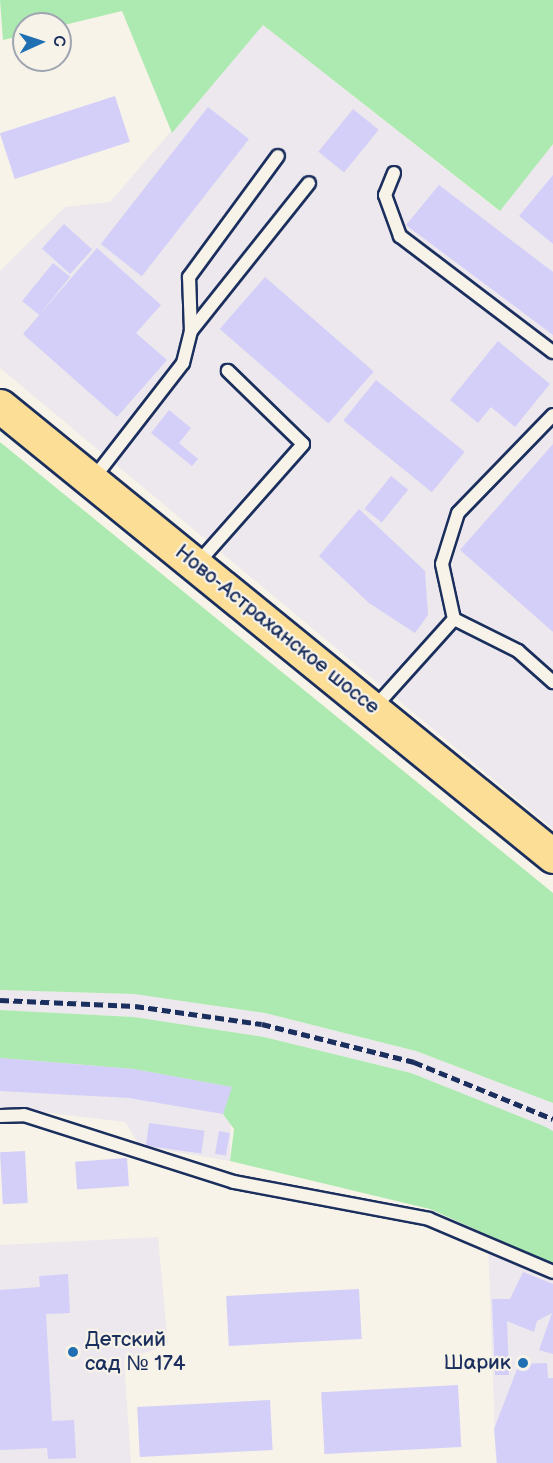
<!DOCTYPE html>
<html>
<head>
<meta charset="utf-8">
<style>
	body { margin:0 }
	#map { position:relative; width:553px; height:1463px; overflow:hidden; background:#f7f3e8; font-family:"Balsamiq Sans",sans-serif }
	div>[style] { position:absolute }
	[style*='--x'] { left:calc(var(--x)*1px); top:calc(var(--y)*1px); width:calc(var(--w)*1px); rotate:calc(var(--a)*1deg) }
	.built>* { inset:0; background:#ece8ed }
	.green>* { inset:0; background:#adeab1 }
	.building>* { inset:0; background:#d3cff8; transform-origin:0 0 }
	.roads { filter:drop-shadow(2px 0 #1b2f5e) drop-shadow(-2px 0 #1b2f5e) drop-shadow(0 2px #1b2f5e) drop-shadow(0 -2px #1b2f5e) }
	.lane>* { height:12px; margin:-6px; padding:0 6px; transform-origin:6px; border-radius:6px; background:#f7f3e8 }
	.primary>* { height:33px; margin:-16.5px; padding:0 16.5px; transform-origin:16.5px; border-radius:16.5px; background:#fdde96 }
	.rail>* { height:4.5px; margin-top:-2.25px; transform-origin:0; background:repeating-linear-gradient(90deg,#1b2f5e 0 9px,transparent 0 13.5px) }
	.dots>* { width:16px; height:16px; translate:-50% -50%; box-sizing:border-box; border:3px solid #f7f3e8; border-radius:50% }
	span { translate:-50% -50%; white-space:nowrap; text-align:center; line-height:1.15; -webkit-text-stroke:4.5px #f7f3e8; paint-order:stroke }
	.street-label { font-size:21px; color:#1b2f5e }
	.poi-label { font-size:21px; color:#1b2f5e }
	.left { translate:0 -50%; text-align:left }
	.right { translate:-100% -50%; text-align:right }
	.north { position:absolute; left:12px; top:12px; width:60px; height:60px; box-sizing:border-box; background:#f7f3e8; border:2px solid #9fa5b1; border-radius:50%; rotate:87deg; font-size:16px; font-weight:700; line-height:24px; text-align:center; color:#1b2f5e }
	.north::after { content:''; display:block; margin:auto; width:21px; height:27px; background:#1f6fb2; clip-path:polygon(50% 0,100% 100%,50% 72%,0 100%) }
</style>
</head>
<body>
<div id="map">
	<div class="built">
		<i style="clip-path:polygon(263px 25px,499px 211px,553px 144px,553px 829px,0 368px,0 271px,65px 207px,110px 202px)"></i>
		<i style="clip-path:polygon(0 990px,134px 994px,265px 1013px,416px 1051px,553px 1103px,553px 1131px,411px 1073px,264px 1037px,134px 1017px,0 1010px)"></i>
		<i style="clip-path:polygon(0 1058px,133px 1069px,232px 1087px,230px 1161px,140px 1146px,125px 1122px,0 1107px)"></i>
		<i style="clip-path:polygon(158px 1237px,168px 1345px,124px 1360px,131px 1463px,0 1463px,0 1245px)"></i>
		<i style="clip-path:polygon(488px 1239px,553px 1264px,553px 1463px,496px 1463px)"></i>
	</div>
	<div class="green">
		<i style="clip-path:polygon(0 0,553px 0,553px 144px,500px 211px,263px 25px,172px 133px,122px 11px,60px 26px,24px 24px,24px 35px,3px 40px)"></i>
		<i style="clip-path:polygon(0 442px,553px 893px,553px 1103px,416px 1051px,265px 1013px,134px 994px,0 990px)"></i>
		<i style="clip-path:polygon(0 1010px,134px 1017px,264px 1037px,411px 1073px,546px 1127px,553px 1131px,553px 1264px,430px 1209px,230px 1161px,234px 1129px,223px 1114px,231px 1087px,133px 1069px,0 1058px)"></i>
	</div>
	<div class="building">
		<i style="left:115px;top:96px;width:48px;height:121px;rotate:72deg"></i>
		<i style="left:208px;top:107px;width:52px;height:174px;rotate:38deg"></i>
		<i style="left:353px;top:109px;width:33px;height:55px;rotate:39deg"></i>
		<i style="clip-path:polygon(553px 175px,553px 244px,519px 216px)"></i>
		<i style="clip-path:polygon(439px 185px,553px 272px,553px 335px,406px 225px)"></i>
		<i style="left:64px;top:224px;width:38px;height:33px;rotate:42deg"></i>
		<i style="clip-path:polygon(97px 248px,161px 305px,136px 333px,167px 360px,117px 417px,23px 334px)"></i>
		<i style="left:53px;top:263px;width:22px;height:49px;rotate:39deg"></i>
		<i style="left:265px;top:277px;width:144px;height:69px;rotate:41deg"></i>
		<i style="clip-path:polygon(498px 341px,550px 384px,515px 427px,491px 407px,478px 423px,450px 400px)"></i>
		<i style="left:376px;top:380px;width:114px;height:52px;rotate:39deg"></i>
		<i style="clip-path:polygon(169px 410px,191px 428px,179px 443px,198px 459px,192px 466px,151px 433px)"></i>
		<i style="clip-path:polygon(553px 444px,553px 632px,460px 550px)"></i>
		<i style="left:391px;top:476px;width:22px;height:42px;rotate:39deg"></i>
		<i style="clip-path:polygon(359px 509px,425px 571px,428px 615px,415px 633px,369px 603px,319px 556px)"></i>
		<i style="clip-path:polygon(0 1058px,133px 1069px,232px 1087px,223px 1114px,129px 1098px,0 1091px)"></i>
		<i style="left:149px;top:1123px;width:56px;height:23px;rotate:8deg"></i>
		<i style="left:219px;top:1131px;width:11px;height:23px;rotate:10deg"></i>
		<i style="left:25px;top:1151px;width:52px;height:25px;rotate:87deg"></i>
		<i style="left:127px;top:1158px;width:28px;height:52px;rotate:86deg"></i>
		<i style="clip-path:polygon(523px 1272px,553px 1284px,553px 1354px,539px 1350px,552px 1313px,537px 1321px,534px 1332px,507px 1321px,509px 1375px,495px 1375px,492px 1299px,510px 1299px)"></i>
		<i style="clip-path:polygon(68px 1274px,70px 1313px,46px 1314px,52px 1421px,74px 1420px,76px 1458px,48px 1459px,47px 1448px,0 1450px,0 1290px,40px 1287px,39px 1276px)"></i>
		<i style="left:359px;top:1289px;width:50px;height:133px;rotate:87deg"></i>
		<i style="clip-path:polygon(547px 1363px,548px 1378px,553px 1378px,553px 1463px,497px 1463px,494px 1429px,519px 1364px)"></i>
		<i style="left:458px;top:1385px;width:62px;height:137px;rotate:87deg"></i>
		<i style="left:270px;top:1400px;width:50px;height:133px;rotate:87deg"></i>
	</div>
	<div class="roads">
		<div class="lane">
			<i style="--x:394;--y:173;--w:24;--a:112"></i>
			<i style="--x:385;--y:195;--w:44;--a:69.9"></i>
			<i style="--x:400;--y:236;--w:192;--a:37.2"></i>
			<i style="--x:191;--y:331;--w:189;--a:-51.4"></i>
			<i style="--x:553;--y:415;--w:136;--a:134.1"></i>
			<i style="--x:458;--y:513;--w:53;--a:107.4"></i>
			<i style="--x:442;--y:564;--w:56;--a:77.7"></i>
			<i style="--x:454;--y:619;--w:72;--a:26.6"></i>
			<i style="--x:518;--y:651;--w:47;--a:41.5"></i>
			<i style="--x:93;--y:479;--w:147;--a:-52.2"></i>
			<i style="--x:183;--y:363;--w:33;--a:-76"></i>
			<i style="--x:191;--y:331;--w:54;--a:-92.1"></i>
			<i style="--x:189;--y:277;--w:150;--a:-53.7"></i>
			<i style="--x:197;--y:564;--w:160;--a:-48.5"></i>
			<i style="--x:303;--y:444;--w:105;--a:-135.8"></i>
			<i style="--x:374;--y:708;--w:120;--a:-48"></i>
			<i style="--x:0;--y:1116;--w:24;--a:-2"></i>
			<i style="--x:24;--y:1115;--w:220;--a:17.7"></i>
			<i style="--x:234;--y:1182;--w:198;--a:10.7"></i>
			<i style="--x:429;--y:1219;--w:135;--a:23.1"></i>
		</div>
		<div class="primary">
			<i style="--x:0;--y:406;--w:713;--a:39.14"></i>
		</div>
	</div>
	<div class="rail">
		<i style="--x:0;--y:1000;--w:135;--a:2.5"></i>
		<i style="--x:135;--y:1006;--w:128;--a:8.1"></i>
		<i style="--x:262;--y:1024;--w:157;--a:14"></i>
		<i style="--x:414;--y:1062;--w:150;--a:22.3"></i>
	</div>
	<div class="dots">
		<i style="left:73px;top:1352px;background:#1f6fb2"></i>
		<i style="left:523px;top:1363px;background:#1f6fb2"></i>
	</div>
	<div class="street-label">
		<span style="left:277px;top:630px;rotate:39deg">Ново-Астраханское шоссе</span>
	</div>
	<div class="poi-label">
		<span class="left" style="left:85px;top:1352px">Детский<br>сад № 174</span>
		<span class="right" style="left:511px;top:1363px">Шарик</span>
	</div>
	<div class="north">С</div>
</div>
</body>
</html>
